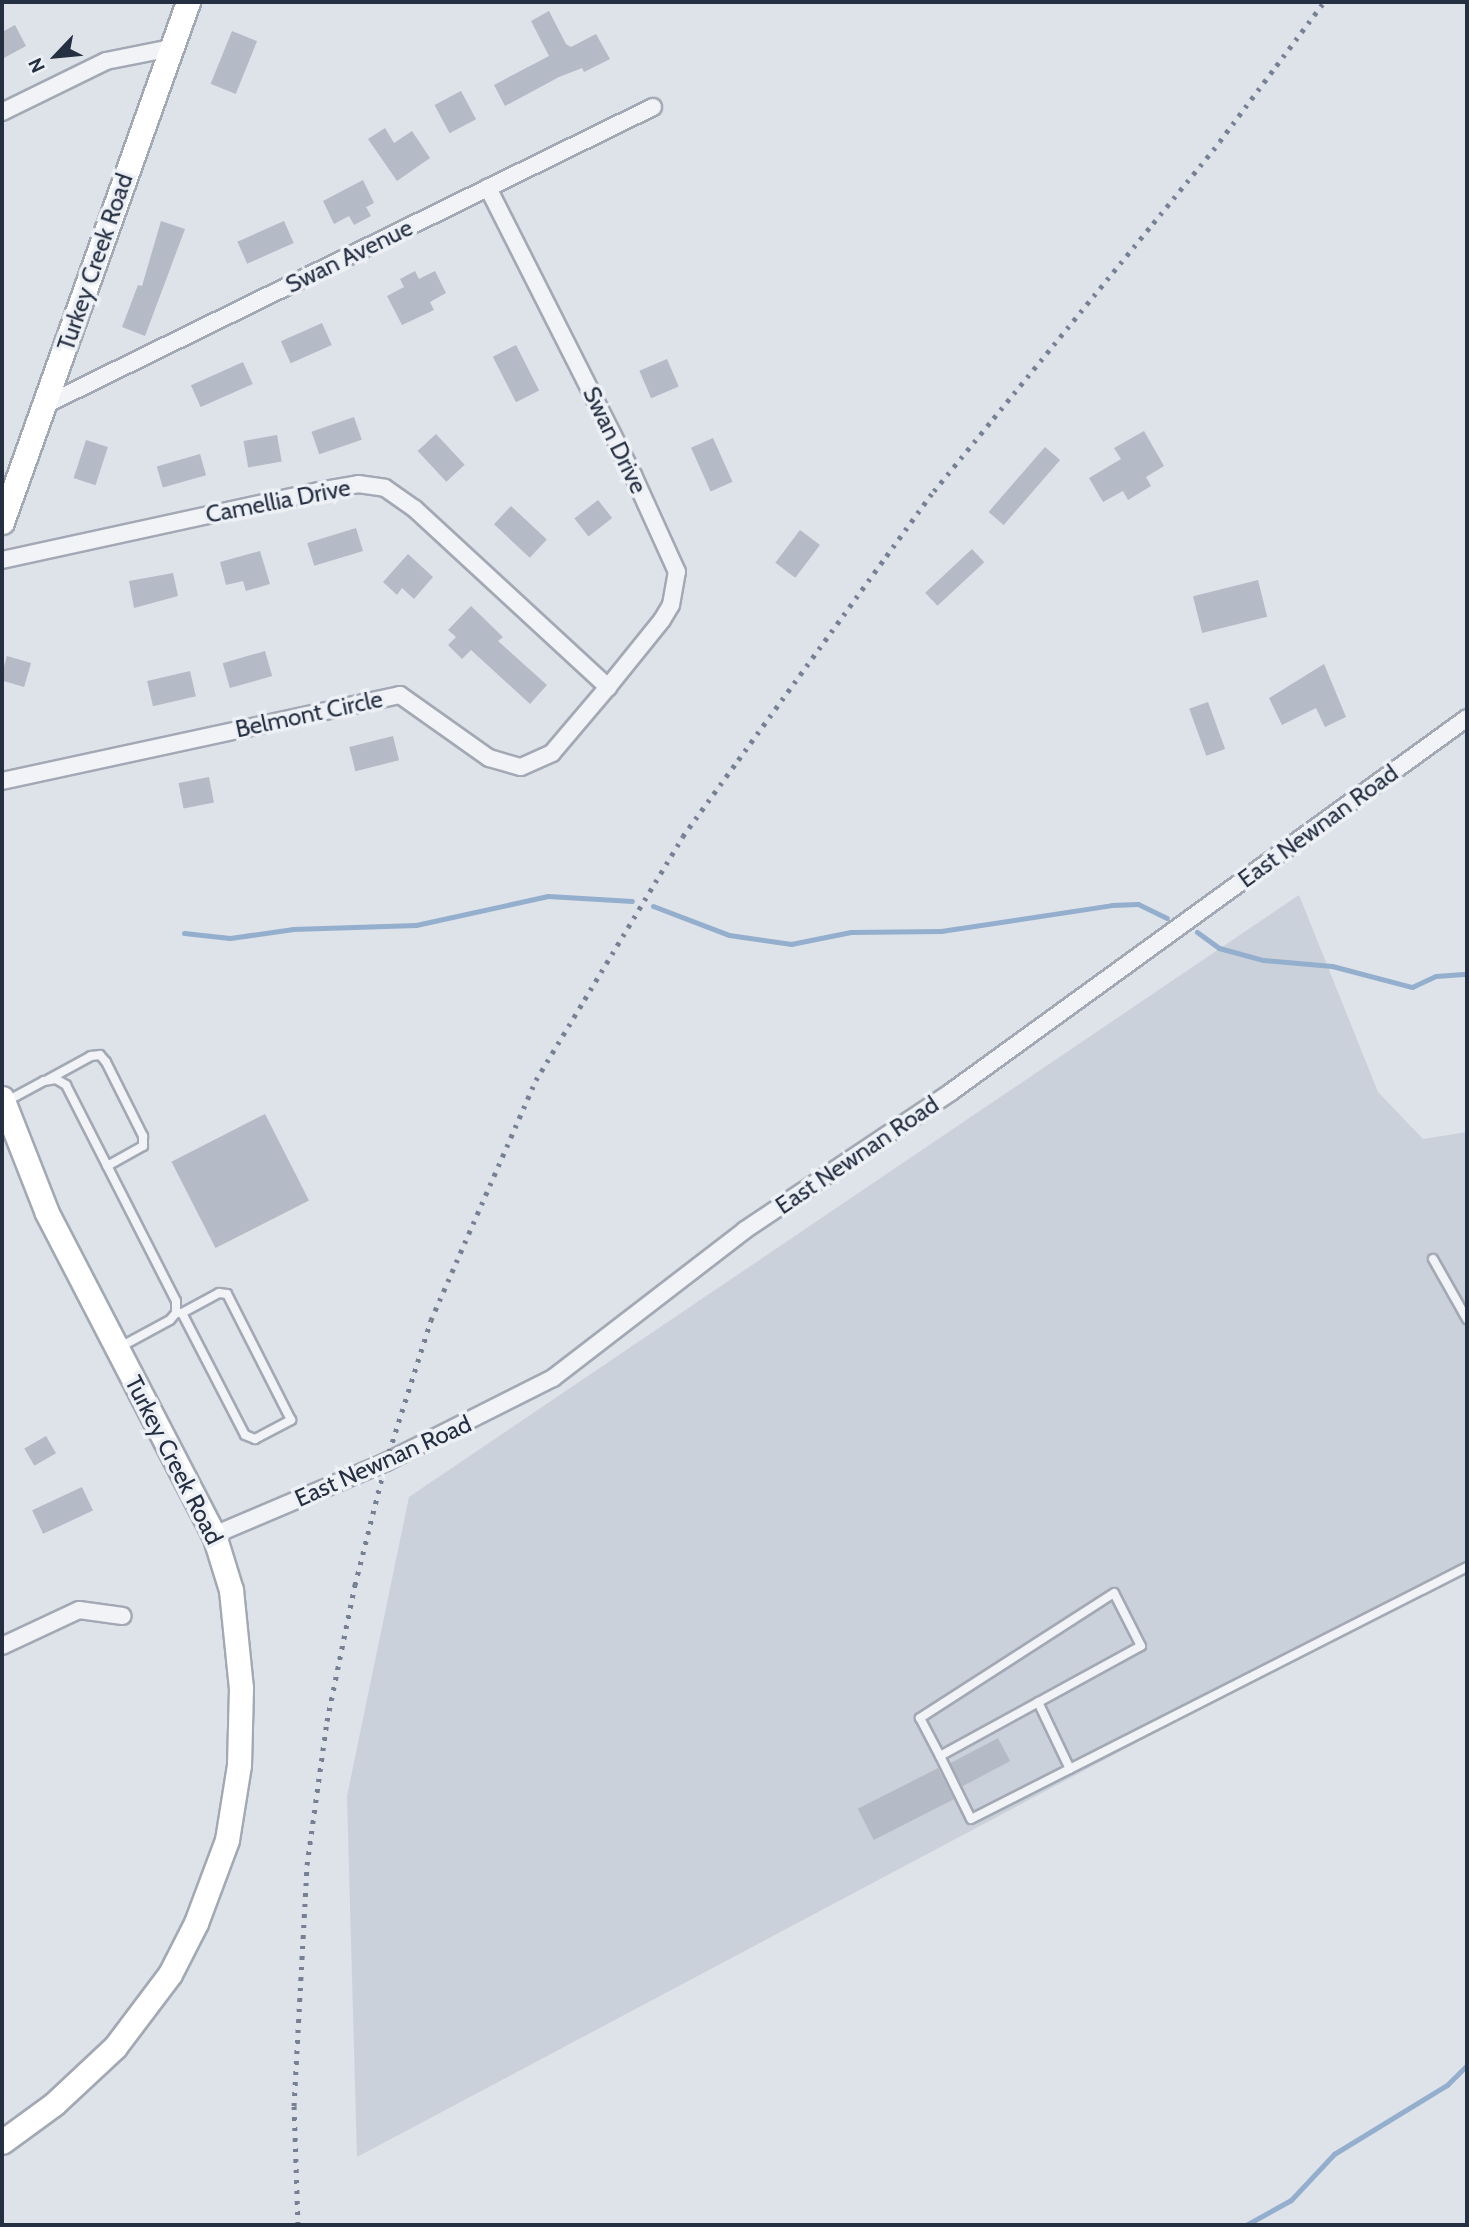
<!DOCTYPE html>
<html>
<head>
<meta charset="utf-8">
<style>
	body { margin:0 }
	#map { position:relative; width:1469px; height:2227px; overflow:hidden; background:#dee2e9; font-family:Cabin,sans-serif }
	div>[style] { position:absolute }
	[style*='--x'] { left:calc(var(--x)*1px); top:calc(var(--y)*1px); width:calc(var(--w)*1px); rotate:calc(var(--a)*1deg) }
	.built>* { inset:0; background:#cbd1db }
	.stream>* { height:5px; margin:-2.5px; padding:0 2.5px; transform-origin:2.5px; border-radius:2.5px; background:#94aecd }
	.building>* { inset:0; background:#b4bbc7; transform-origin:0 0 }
	.roads { filter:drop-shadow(2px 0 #a3a9b4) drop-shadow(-2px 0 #a3a9b4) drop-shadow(0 2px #a3a9b4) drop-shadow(0 -2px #a3a9b4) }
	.lane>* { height:8px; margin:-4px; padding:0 4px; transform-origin:4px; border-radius:4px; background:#f1f3f7 }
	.street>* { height:16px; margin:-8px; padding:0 8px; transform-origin:8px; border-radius:8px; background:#f1f3f7 }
	.secondary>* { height:23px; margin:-11.5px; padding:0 11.5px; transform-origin:11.5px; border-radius:11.5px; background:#fff }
	.rail>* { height:5px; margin-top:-2.5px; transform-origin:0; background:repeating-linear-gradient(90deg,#758094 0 3.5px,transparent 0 10.5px) }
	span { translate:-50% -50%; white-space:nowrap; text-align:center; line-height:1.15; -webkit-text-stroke:7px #edf1f6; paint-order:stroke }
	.street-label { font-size:24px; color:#252f42 }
	.frame { position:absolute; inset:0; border:4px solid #252f42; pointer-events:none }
	.north { position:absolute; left:21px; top:21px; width:70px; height:70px; -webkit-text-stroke:5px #edf1f6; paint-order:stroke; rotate:244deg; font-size:19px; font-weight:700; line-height:28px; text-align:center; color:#252f42 }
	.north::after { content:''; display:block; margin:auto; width:24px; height:32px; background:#252f42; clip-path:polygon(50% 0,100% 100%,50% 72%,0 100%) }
</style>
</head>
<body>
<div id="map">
	<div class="built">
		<i style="clip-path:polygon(1299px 895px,1378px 1092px,1423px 1139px,1467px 1132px,1467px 1567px,357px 2157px,347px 1796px,409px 1497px)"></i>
	</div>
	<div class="stream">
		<i style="--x:653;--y:906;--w:81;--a:20.9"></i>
		<i style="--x:729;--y:935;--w:63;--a:8.3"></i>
		<i style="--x:791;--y:944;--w:61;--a:-11.3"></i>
		<i style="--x:851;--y:932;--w:90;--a:-0.6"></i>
		<i style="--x:941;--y:931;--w:173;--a:-8.6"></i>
		<i style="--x:1112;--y:905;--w:26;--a:-2"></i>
		<i style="--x:1138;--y:904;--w:32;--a:26"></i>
		<i style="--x:1197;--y:932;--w:27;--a:36"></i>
		<i style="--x:1219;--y:948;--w:46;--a:15.3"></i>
		<i style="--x:1263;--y:960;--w:69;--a:5"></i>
		<i style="--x:1332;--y:966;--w:83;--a:14.7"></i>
		<i style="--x:1412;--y:987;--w:26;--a:-25"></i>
		<i style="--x:1436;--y:976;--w:31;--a:-4"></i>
		<i style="--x:184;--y:933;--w:46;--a:6.2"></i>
		<i style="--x:230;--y:938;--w:64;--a:-8.1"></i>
		<i style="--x:293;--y:929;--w:123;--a:-1.9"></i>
		<i style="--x:416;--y:925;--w:135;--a:-12.4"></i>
		<i style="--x:548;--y:896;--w:84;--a:3.4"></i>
		<i style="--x:1246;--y:2225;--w:51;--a:-29.1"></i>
		<i style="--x:1291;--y:2200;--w:63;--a:-46.9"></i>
		<i style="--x:1334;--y:2154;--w:132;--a:-31.4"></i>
		<i style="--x:1447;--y:2085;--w:28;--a:-45"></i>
	</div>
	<div class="building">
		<i style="clip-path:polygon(549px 11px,566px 44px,571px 47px,596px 34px,610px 59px,584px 72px,582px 68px,559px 77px,505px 106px,494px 85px,549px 56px,531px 21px)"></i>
		<i style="clip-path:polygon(15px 25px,26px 46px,2px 59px,2px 32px)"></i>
		<i style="left:232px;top:31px;width:27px;height:57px;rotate:22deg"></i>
		<i style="left:461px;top:91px;width:32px;height:30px;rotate:62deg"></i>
		<i style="clip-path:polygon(385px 128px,394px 143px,412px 131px,430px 158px,397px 181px,368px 139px)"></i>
		<i style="clip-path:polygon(363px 180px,374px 203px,366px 207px,371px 216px,354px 225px,349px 216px,334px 224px,323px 201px)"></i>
		<i style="clip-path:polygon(161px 221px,185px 229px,145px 336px,122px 327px,138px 285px,142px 286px)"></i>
		<i style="left:284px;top:221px;width:24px;height:51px;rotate:66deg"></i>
		<i style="clip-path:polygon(415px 271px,419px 279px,435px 271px,446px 293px,430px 302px,434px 310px,402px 325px,387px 296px,404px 287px,400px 279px)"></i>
		<i style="left:322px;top:323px;width:24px;height:45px;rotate:66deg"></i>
		<i style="left:516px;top:345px;width:51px;height:26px;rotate:63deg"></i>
		<i style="left:667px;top:359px;width:30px;height:30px;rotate:67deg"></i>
		<i style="left:243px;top:362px;width:24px;height:57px;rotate:66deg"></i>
		<i style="left:354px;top:417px;width:24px;height:45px;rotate:71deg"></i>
		<i style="clip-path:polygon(1144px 431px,1164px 466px,1146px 477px,1151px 486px,1128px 500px,1123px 491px,1103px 502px,1089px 478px,1121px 459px,1114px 448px)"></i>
		<i style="left:436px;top:434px;width:42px;height:25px;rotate:47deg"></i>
		<i style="left:277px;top:435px;width:27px;height:34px;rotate:80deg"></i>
		<i style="left:713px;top:438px;width:48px;height:24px;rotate:66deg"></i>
		<i style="left:86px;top:440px;width:23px;height:40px;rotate:18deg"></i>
		<i style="left:1045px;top:447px;width:20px;height:86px;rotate:41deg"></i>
		<i style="left:200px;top:454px;width:22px;height:45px;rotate:74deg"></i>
		<i style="left:598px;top:500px;width:23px;height:30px;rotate:52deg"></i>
		<i style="left:511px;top:506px;width:49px;height:25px;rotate:43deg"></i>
		<i style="left:356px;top:528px;width:24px;height:51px;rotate:73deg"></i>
		<i style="left:800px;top:530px;width:25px;height:41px;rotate:37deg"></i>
		<i style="left:972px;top:549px;width:18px;height:64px;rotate:47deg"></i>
		<i style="clip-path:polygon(260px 551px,270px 584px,246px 591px,243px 581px,226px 585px,220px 562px)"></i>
		<i style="clip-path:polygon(408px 554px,433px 577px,414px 599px,402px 588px,397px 595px,383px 582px)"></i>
		<i style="clip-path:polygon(173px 573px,178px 596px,134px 608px,129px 581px)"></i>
		<i style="left:1258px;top:580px;width:38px;height:67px;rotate:76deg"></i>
		<i style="clip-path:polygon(471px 606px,503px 637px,498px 641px,547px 685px,530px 704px,471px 650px,462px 659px,448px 645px,456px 637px,448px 630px)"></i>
		<i style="left:265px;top:651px;width:26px;height:44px;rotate:74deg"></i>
		<i style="left:7px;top:656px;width:25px;height:25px;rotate:16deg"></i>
		<i style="clip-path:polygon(1324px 664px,1346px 717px,1325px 727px,1316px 708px,1282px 725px,1269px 698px)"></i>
		<i style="left:190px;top:671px;width:26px;height:44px;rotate:77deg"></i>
		<i style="left:1208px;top:702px;width:50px;height:20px;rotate:70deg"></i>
		<i style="left:393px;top:736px;width:25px;height:45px;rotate:76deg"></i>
		<i style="left:209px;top:777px;width:26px;height:31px;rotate:79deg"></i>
		<i style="left:265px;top:1114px;width:97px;height:105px;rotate:63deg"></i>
		<i style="left:46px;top:1436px;width:20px;height:25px;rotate:60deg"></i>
		<i style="left:82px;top:1487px;width:26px;height:55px;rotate:65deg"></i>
		<i style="left:998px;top:1738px;width:26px;height:54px;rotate:62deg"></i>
		<i style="left:938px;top:1768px;width:35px;height:90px;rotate:63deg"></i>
	</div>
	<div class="roads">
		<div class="lane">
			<i style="--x:49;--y:1079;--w:48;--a:-28.7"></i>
			<i style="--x:91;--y:1056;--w:9;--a:-6"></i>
			<i style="--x:100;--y:1055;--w:9;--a:49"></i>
			<i style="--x:106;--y:1062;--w:83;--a:63.4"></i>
			<i style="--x:143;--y:1136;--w:10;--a:90"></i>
			<i style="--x:143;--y:1146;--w:41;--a:150.9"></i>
			<i style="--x:7;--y:1101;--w:42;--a:-28.4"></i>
			<i style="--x:44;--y:1081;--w:12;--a:-9"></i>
			<i style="--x:56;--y:1079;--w:12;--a:31"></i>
			<i style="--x:66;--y:1085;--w:242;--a:63"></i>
			<i style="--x:176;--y:1301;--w:12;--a:90"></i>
			<i style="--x:176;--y:1313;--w:9;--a:131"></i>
			<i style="--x:170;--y:1320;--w:57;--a:151.6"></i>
			<i style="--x:1433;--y:1259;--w:69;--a:60.5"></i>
			<i style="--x:176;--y:1313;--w:6;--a:0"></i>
			<i style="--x:182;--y:1313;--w:137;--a:62.7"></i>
			<i style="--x:245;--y:1435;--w:11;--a:22"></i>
			<i style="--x:255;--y:1439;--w:41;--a:-27.8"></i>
			<i style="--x:291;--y:1420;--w:141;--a:-116.9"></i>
			<i style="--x:227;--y:1294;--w:8;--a:-173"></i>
			<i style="--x:219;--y:1293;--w:42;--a:151.6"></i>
			<i style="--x:1038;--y:1702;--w:74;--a:64.5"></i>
			<i style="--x:940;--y:1756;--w:229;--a:-28.7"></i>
			<i style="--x:1141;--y:1646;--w:59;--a:-117"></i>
			<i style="--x:1114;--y:1593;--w:231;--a:147.2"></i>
			<i style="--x:920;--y:1718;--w:43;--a:62.2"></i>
			<i style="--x:940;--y:1756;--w:70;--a:63.8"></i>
			<i style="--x:971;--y:1819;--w:556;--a:-26.93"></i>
		</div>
		<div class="street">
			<i style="--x:2;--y:112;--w:116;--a:-26.1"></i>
			<i style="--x:106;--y:61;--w:66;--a:-11.3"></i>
			<i style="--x:45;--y:405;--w:677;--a:-26.11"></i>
			<i style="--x:2;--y:560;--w:324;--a:-12.3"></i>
			<i style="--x:319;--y:491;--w:40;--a:-10"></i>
			<i style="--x:358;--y:484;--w:27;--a:8"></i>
			<i style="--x:385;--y:488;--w:37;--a:35"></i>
			<i style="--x:415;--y:509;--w:263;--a:42.7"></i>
			<i style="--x:2;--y:781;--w:407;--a:-12.2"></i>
			<i style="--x:400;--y:695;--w:109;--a:35.3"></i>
			<i style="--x:489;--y:758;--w:33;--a:16"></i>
			<i style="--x:521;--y:767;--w:34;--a:-24"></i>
			<i style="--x:552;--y:753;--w:87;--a:-49.7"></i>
			<i style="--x:608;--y:687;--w:86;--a:-51.1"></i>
			<i style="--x:662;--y:620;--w:17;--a:-59"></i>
			<i style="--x:671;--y:605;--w:34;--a:-80"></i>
			<i style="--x:677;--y:572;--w:107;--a:-114.4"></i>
			<i style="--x:633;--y:475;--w:322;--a:-116.8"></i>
			<i style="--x:214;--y:1535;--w:187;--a:-23"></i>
			<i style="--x:386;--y:1462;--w:187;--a:-26.7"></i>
			<i style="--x:553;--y:1378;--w:242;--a:-37.6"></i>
			<i style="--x:745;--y:1230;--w:248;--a:-33.8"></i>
			<i style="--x:951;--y:1092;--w:637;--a:-35.93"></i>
			<i style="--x:2;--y:1646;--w:85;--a:-25.1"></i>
			<i style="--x:79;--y:1610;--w:44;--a:7.8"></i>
		</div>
		<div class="secondary">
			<i style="--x:2;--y:522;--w:552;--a:-70.32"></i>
			<i style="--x:2;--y:1098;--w:123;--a:68.6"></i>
			<i style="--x:47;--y:1213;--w:363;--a:62.6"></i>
			<i style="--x:214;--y:1535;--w:58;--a:72.8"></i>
			<i style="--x:231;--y:1590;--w:99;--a:84.2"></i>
			<i style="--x:241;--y:1688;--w:77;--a:91.5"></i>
			<i style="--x:239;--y:1765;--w:76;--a:99.1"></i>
			<i style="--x:227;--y:1840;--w:89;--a:110.5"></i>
			<i style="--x:196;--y:1923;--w:57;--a:117"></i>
			<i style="--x:170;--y:1974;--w:91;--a:127"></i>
			<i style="--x:115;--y:2047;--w:83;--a:136.9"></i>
			<i style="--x:54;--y:2104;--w:64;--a:143.8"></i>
		</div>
	</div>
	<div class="rail">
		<i style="--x:298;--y:2225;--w:119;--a:-91.9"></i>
		<i style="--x:294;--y:2106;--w:241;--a:-86.9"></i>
		<i style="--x:307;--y:1865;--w:145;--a:-82.1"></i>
		<i style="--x:327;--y:1721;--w:139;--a:-78.4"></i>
		<i style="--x:355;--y:1585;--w:127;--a:-75.9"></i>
		<i style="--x:386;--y:1462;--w:149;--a:-72.4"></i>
		<i style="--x:431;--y:1320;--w:262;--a:-66.4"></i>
		<i style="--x:536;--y:1080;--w:285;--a:-58.9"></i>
		<i style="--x:683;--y:836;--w:427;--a:-54"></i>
		<i style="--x:934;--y:491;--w:452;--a:-50.7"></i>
		<i style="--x:1220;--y:141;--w:174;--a:-53.2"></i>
	</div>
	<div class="street-label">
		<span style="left:349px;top:256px;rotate:-26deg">Swan Avenue</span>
		<span style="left:95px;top:262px;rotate:-71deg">Turkey Creek Road</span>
		<span style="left:615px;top:440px;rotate:64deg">Swan Drive</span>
		<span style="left:278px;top:501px;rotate:-11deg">Camellia Drive</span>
		<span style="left:309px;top:714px;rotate:-12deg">Belmont Circle</span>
		<span style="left:1318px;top:826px;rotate:-36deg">East Newnan Road</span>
		<span style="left:857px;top:1155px;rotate:-34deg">East Newnan Road</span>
		<span style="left:174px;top:1460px;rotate:63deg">Turkey Creek Road</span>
		<span style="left:383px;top:1461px;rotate:-24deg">East Newnan Road</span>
	</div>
	<div class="frame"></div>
	<div class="north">N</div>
</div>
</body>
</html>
